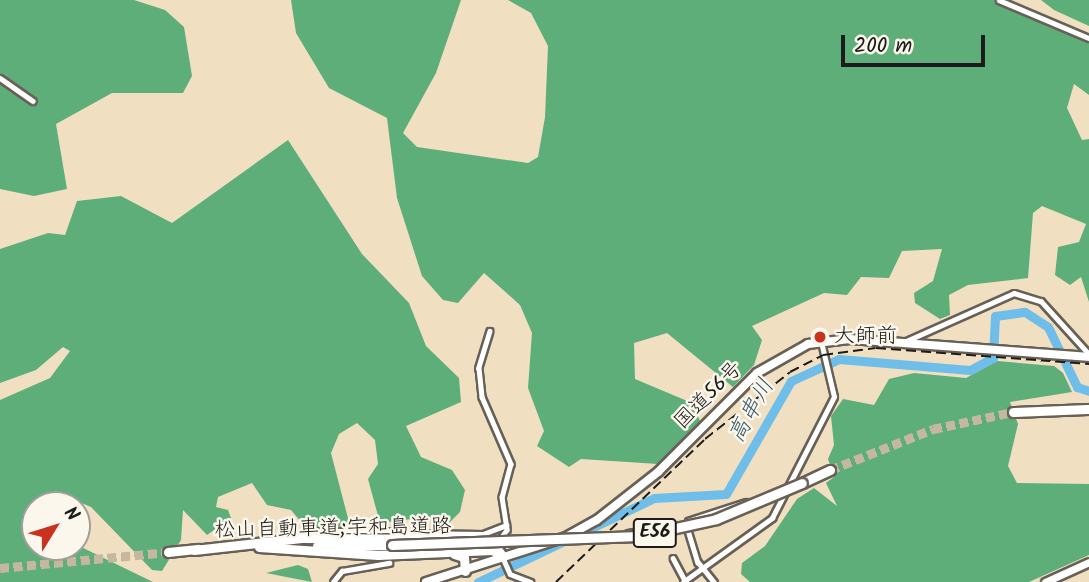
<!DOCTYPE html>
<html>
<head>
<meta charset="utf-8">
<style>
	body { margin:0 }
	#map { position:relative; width:1089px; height:582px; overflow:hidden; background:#f1dfc1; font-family:Kalam,"Klee One",sans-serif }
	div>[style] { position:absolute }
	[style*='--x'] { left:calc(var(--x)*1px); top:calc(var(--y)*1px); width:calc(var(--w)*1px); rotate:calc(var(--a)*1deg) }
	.forest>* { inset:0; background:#5eae7a }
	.river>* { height:9px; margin:-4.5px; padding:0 4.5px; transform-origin:4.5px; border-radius:4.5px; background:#6fbeea }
	.motorway-tunnel>* { height:9px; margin-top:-4.5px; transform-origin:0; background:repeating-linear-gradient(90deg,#c6b8a0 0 9px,transparent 0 13.5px) }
	.roads { filter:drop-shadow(2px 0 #676056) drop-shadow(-2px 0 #676056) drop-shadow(0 2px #676056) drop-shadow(0 -2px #676056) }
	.minor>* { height:4.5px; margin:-2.25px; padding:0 2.25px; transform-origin:2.25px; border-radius:2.25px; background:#fff }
	.primary>* { height:7px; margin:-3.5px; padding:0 3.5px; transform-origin:3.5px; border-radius:3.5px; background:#fff }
	.trunk>* { height:8px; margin:-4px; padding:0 4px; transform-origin:4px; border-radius:4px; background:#fff }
	.motorway>* { height:9px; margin:-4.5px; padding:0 4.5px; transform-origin:4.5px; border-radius:4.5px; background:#fff }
	.rail>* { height:2px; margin-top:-1px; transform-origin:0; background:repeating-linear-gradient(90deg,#1c1c1c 0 10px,transparent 0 15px) }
	.bridges { filter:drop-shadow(2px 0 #676056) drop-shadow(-2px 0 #676056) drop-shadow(0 2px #676056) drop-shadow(0 -2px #676056) }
	.motorway-bridge>* { height:9px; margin:-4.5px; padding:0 4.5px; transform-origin:4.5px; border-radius:4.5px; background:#fff }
	.dots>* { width:19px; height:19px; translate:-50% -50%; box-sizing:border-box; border:4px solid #fbf7ec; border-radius:50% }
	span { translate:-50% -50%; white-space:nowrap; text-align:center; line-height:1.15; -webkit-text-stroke:5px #fbf7ec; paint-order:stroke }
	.shield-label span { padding:2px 5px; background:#fbf7ec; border:2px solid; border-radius:5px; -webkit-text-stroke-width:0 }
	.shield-label { font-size:19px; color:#1c1c1c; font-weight:700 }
	.poi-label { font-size:21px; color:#1c1c1c }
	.left { translate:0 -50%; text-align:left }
	.street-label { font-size:21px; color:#1c1c1c }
	.water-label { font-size:23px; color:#3d5d6e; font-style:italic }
	.north { position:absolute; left:21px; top:491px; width:70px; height:70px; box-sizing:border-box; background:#fbf7ec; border:2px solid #a29f99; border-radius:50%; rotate:52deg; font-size:19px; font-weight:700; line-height:28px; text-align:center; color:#1c1c1c }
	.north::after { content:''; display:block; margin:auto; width:24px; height:32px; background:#c8321e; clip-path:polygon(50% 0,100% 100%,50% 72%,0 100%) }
	.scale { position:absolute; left:841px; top:35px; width:144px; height:32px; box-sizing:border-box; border:4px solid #1c1c1c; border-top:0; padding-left:9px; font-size:21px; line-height:24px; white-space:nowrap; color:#1c1c1c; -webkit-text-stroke:5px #fbf7ec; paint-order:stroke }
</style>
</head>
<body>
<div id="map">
	<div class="forest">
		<i style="clip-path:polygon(0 0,134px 0,165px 10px,184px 27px,192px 76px,183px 93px,112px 93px,56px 124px,67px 189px,34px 196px,0 189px)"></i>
		<i style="clip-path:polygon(291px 0,461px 0,436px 73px,403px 133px,417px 147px,528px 163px,538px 157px,545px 117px,548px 46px,531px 13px,508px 0,1008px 0,1089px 34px,1089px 95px,1074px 84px,1067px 108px,1082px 140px,1089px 139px,1089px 302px,1081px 277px,1070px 285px,1055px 275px,1058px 247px,1079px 242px,1086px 224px,1042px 206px,1033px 213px,1028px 278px,968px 285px,949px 295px,950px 315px,940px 319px,915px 303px,914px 293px,933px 281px,942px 249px,902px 251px,889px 278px,861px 277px,847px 295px,824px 293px,752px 326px,762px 340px,754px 365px,733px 387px,667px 333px,634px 343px,635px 379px,692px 403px,700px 421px,658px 464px,581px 459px,569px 467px,537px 446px,544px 431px,528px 388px,532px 333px,520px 305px,484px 273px,458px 303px,443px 300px,422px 276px,397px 198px,387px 118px,329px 88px,296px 33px)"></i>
		<i style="clip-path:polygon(1041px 0,1089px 0,1089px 26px,1054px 10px)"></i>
		<i style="clip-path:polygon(288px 140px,362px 254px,409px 303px,426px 346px,459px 378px,461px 402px,406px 426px,421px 457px,452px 470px,465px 490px,460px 512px,448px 524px,419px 518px,380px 523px,368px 479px,378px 464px,375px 440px,357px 423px,339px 434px,331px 453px,350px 526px,307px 529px,291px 510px,267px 505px,252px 483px,218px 497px,216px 507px,228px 510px,231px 518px,207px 535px,183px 510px,181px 540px,162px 571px,152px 570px,91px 507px,58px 493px,46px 505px,35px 505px,35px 547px,77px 545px,153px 582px,0 582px,0 400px,50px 378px,70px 351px,63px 347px,36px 370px,0 383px,0 249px,48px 233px,65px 235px,77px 201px,121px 196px,172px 223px)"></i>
		<i style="clip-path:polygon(997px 361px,1054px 366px,1063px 373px,1072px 392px,1010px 402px,1018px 424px,1008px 466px,1017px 483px,1089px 484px,1089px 555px,1029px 582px,750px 582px,741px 574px,742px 563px,765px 546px,797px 499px,814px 488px,837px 506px,826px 483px,834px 477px,828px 459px,834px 445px,831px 416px,843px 399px,874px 405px,889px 379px,914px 373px,966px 378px)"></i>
		<i style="clip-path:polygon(298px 565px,308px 569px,312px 582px,266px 573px)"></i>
	</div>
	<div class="river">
		<i style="--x:478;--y:582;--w:195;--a:-25.5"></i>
		<i style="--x:654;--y:498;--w:72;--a:-3.2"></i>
		<i style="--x:726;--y:494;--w:130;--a:-60.1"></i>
		<i style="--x:791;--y:381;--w:53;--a:-24.6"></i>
		<i style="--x:839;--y:359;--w:131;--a:4.8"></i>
		<i style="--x:970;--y:370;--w:26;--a:-28"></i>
		<i style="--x:993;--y:358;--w:42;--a:-87.3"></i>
		<i style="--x:995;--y:316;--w:30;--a:-8"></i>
		<i style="--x:1025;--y:312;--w:27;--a:33"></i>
		<i style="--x:1048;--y:327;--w:67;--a:64.2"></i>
		<i style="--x:1077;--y:387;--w:13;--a:18"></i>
	</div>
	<div class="motorway-tunnel">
		<i style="--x:830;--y:470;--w:111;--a:-21.7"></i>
		<i style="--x:933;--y:429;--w:82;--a:-12"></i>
		<i style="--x:0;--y:568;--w:169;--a:-5.4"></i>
	</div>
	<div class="roads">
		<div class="minor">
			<i style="--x:999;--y:0;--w:98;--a:22.9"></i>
			<i style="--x:0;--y:78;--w:40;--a:34.9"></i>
			<i style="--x:490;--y:331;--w:39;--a:107"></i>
			<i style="--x:479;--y:368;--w:29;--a:84"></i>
			<i style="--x:482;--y:397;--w:73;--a:66.6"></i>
			<i style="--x:511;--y:464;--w:34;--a:105"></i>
			<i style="--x:502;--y:497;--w:33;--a:81"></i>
			<i style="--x:507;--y:530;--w:12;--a:125"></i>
			<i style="--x:904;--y:342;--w:120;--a:-24"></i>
			<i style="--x:1014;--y:293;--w:28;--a:17"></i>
			<i style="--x:1041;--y:301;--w:72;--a:47.8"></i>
			<i style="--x:688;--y:521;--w:61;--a:-18.1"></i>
			<i style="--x:687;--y:527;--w:37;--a:73"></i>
			<i style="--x:698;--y:562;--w:26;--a:51"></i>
			<i style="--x:314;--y:531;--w:90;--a:0"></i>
			<i style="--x:403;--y:533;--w:80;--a:0.7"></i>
			<i style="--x:483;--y:534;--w:25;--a:-21"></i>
			<i style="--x:628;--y:533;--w:29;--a:-10"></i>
			<i style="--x:503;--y:558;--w:17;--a:66"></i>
			<i style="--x:510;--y:574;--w:22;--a:21"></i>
			<i style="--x:673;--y:558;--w:26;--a:62"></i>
			<i style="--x:333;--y:582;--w:14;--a:-51"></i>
			<i style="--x:342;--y:571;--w:48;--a:-9.7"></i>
			<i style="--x:683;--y:582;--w:110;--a:-35.7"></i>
			<i style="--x:772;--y:518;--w:136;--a:-62.9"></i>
			<i style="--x:834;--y:397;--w:57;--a:-103.3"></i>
		</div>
		<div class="primary">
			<i style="--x:1045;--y:582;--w:48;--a:-24.4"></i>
		</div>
		<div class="trunk">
			<i style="--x:426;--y:582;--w:147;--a:-17.8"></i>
			<i style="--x:566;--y:537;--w:35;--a:-29"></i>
			<i style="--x:597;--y:520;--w:78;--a:-38.2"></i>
			<i style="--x:658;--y:472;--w:140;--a:-45"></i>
			<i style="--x:757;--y:373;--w:59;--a:-29.6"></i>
			<i style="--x:808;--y:344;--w:42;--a:-6.8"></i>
			<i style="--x:850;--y:339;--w:240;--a:4.3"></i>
		</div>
		<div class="motorway">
			<i style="--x:1013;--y:412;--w:76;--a:-2.3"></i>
			<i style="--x:802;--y:483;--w:31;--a:-25"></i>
			<i style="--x:491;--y:541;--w:20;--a:53"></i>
			<i style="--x:317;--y:546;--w:75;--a:-0.8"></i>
			<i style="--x:259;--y:547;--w:119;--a:3.8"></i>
			<i style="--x:378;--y:555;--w:114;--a:-2.5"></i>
			<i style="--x:492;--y:550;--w:12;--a:31"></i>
			<i style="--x:194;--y:550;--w:108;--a:-6.4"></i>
			<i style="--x:301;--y:538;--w:155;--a:0.4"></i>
			<i style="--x:168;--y:552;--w:30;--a:-6"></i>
			<i style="--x:454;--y:554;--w:10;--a:17"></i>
			<i style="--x:464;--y:557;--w:14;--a:86"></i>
		</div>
	</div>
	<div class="rail">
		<i style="--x:556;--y:582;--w:207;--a:-43.8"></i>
		<i style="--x:705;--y:439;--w:108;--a:-38.2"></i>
		<i style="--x:790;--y:372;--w:37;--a:-27"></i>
		<i style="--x:823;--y:355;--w:53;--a:-7.5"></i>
		<i style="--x:876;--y:348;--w:214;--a:4.3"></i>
	</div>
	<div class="bridges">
		<div class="motorway-bridge">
			<i style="--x:392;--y:545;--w:247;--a:-2.1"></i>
			<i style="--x:639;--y:536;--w:79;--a:-12.4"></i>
			<i style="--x:716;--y:519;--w:93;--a:-22.7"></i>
		</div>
	</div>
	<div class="dots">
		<i style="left:820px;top:337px;background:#c8321e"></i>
	</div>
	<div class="shield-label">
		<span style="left:655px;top:533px">E56</span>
	</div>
	<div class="poi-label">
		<span class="left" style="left:834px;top:337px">大師前</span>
	</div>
	<div class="street-label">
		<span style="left:709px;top:396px;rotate:-45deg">国道56号</span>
		<span style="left:333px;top:529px;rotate:-1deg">松山自動車道;宇和島道路</span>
	</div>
	<div class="water-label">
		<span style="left:752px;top:411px;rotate:-61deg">高串川</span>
	</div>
	<div class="north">N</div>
	<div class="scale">200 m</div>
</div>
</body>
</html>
